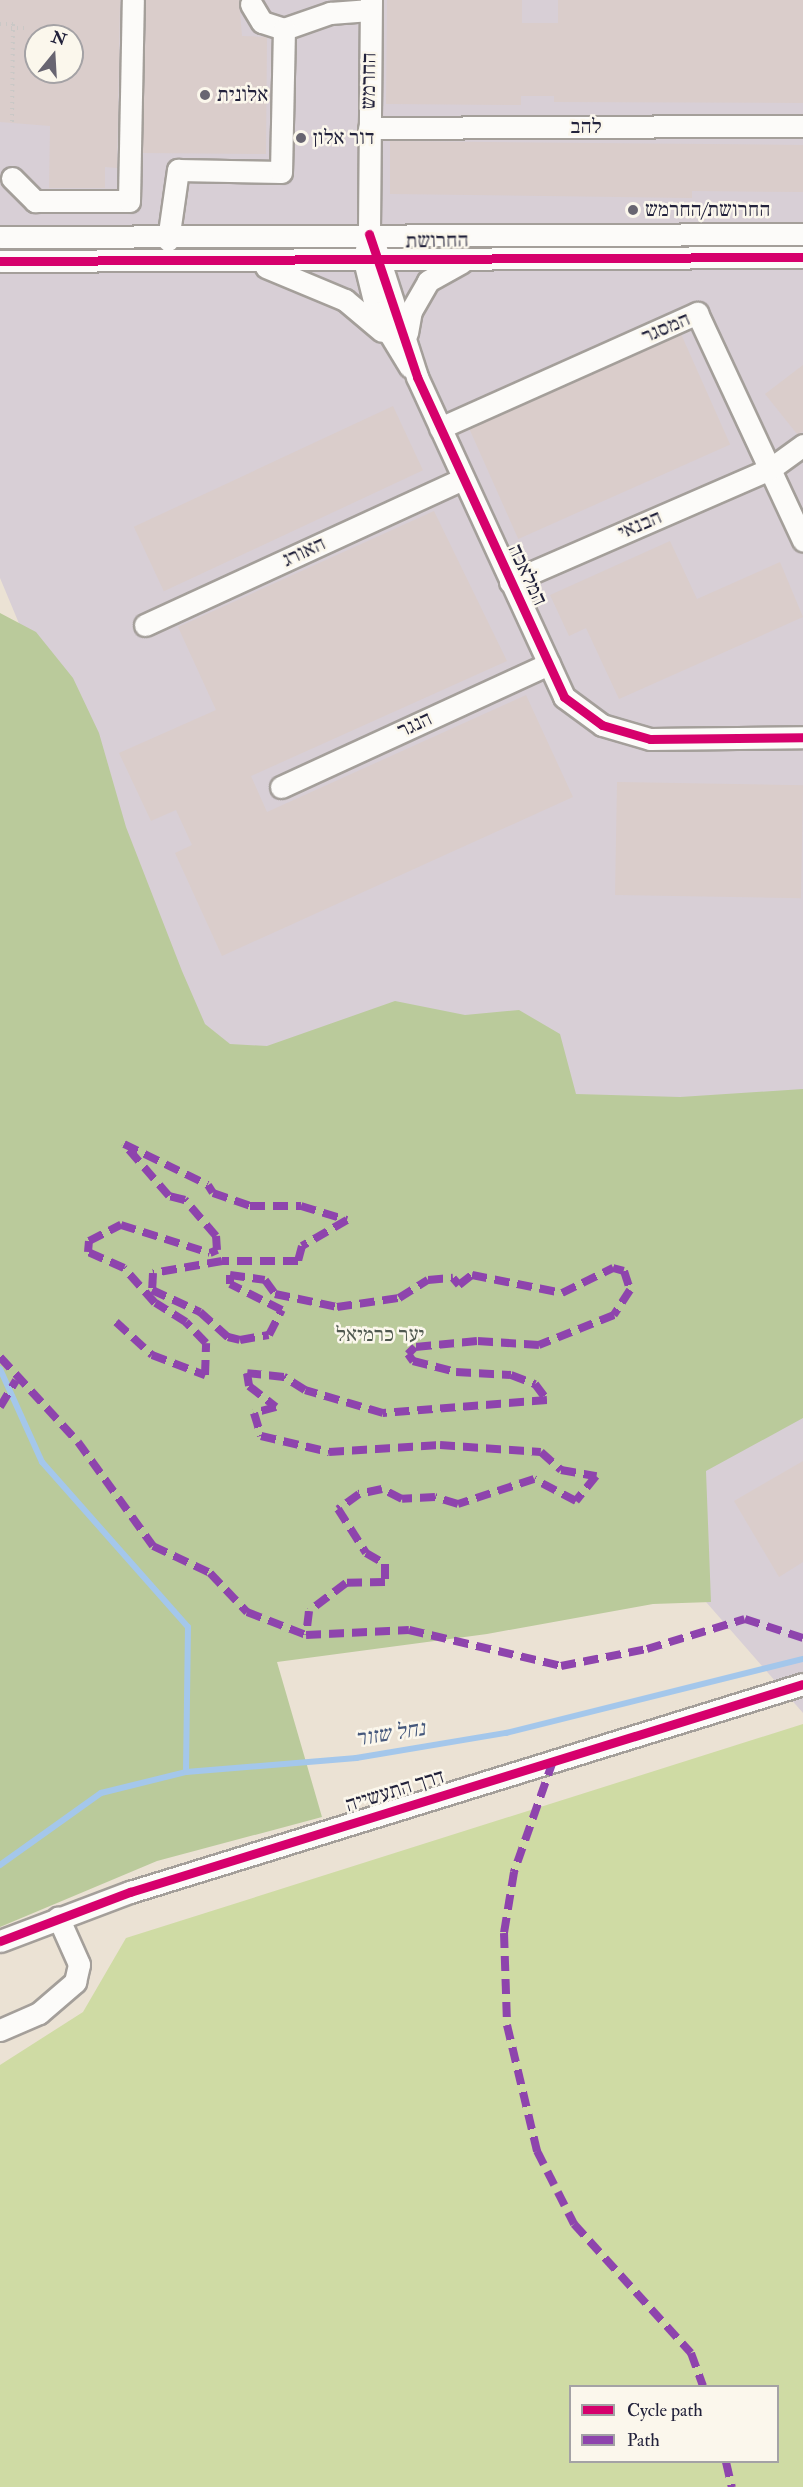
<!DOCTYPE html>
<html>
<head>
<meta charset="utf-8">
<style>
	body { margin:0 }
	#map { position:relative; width:803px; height:2487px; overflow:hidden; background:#ebe2d4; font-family:"IM FELL Double Pica","Frank Ruhl Libre",serif }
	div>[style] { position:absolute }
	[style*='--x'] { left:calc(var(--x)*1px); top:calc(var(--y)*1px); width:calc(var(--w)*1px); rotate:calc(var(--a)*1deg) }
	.industrial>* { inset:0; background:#d8cfd6 }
	.green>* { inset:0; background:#cfdba4 }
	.forest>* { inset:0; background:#baca9b }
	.stream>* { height:6px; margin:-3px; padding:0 3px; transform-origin:3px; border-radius:3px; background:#a4c7eb }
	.building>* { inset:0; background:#dacdcb; transform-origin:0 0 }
	.path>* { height:4px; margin-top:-2px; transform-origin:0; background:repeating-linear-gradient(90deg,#cac8c6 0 1.5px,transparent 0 6px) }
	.roads { filter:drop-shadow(2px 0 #a49f9a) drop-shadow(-2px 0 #a49f9a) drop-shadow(0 2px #a49f9a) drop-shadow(0 -2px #a49f9a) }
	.minor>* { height:21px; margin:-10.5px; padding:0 10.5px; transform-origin:10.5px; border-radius:10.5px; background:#fcfbf9 }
	.quiet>* { height:8px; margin-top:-4px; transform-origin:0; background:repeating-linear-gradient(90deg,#8e44ad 0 15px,transparent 0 23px) }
	.cycleway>* { height:9px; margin:-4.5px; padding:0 4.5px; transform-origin:4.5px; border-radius:4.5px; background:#d6006c }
	.dots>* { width:16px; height:16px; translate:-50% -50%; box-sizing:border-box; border:3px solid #fbf7ec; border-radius:50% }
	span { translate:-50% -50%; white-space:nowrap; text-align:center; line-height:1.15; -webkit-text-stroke:5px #fbf7ec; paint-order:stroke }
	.street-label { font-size:21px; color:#22223b }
	.poi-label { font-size:21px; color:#22223b }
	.left { translate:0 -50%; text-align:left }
	.park-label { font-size:21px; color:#4f584f }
	.water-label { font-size:22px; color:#45587c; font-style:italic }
	.legend { position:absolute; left:569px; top:2385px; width:210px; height:78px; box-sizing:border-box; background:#fbf7ec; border:2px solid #a4a2a5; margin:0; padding:8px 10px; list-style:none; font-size:18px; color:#22223b }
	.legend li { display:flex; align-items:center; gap:12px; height:30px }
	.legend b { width:30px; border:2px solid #a4a2a5 }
	.north { position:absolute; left:24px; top:24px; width:60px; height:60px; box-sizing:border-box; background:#fbf7ec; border:2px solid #a4a2a5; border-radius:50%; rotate:18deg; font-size:16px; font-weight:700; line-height:24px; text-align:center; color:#22223b }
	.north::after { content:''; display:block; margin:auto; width:21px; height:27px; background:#686571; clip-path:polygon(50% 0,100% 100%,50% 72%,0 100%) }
</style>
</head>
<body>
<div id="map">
	<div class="industrial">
		<i style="clip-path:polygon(evenodd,0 0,803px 0,803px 1713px,173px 992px,0 578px,0 0,36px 36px,72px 36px,72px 72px,36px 72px,36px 36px)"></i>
	</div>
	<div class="green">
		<i style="clip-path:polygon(evenodd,803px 1724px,803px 2487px,0 2487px,0 2065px,83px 2012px,126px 1938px,803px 1724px,570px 2386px,778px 2386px,778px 2462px,570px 2462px,570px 2386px)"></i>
	</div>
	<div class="forest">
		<i style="clip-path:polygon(0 613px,36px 632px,73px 678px,99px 733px,126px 827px,182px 971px,205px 1024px,230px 1044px,267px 1046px,395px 1001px,465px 1015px,519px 1010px,560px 1034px,576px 1094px,680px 1097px,803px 1089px,803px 1418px,706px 1471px,711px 1602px,653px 1604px,487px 1634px,277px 1662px,322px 1817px,157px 1861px,0 1927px)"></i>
	</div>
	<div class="stream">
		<i style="--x:0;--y:1369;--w:102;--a:65.7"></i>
		<i style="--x:42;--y:1462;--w:220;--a:48.5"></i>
		<i style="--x:188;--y:1627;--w:145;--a:90.8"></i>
		<i style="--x:0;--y:1865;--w:124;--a:-35.5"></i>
		<i style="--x:101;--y:1793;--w:88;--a:-13.9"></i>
		<i style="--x:186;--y:1772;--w:171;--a:-4.7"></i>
		<i style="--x:356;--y:1758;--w:152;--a:-9.5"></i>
		<i style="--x:506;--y:1733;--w:306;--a:-14"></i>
	</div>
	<div class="building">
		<i style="clip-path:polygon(evenodd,0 0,120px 0,117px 168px,105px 167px,105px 188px,49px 188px,50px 126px,0 122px,0 0,36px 36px,72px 36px,72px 72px,36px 72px,36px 36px)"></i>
		<i style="clip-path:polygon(146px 0,239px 0,242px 36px,267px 37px,266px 154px,143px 153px)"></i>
		<i style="clip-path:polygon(387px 0,522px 0,522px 23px,558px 23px,558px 0,803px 0,803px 103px,554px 102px,554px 96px,521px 96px,521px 105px,386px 104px)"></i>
		<i style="clip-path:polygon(390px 141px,803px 145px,803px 192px,692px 191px,692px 198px,390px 194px)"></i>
		<i style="left:681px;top:334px;width:121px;height:232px;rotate:66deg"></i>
		<i style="clip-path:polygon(803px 365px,803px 432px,797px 434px,765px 394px)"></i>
		<i style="left:393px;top:406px;width:71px;height:286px;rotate:65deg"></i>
		<i style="clip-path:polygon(434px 511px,507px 661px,251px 776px,267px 812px,526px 695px,573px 797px,222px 956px,175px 853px,192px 845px,176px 810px,151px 821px,119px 753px,216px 710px,178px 627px)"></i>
		<i style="clip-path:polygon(670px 541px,697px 599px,780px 562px,803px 617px,619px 699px,586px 628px,569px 636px,550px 595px)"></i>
		<i style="left:617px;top:782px;width:186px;height:113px;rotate:1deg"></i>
		<i style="clip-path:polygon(803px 1461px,803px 1562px,779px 1577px,734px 1501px)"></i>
	</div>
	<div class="path">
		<i style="--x:0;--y:24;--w:13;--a:0"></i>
		<i style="--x:13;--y:24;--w:99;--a:90.6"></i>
		<i style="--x:11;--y:28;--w:14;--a:0"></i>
	</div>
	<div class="roads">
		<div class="minor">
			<i style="--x:371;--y:0;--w:234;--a:90.5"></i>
			<i style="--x:369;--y:234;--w:26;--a:101"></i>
			<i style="--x:364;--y:260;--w:55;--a:76.2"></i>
			<i style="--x:377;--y:313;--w:63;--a:58.6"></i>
			<i style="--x:251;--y:4;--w:21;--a:59"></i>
			<i style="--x:262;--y:22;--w:23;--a:18"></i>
			<i style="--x:284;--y:29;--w:49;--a:-19.2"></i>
			<i style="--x:330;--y:13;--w:40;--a:-4.3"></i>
			<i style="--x:369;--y:128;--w:434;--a:-0.3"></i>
			<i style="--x:12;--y:178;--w:33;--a:45"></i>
			<i style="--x:35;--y:201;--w:94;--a:0"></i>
			<i style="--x:129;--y:201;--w:201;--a:-88.9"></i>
			<i style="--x:0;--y:237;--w:803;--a:-0.21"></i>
			<i style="--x:168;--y:240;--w:71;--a:-81.9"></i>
			<i style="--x:178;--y:170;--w:103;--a:1.1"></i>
			<i style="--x:281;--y:172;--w:143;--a:-88.8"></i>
			<i style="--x:376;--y:249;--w:134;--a:72.2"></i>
			<i style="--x:417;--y:377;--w:352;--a:65.3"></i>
			<i style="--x:564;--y:697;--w:47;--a:36.4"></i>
			<i style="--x:602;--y:725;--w:50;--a:16.3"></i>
			<i style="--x:650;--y:739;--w:153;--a:-0.7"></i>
			<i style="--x:0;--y:261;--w:803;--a:-0.29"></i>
			<i style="--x:266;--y:267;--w:86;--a:22.7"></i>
			<i style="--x:345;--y:300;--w:48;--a:40"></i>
			<i style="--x:407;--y:333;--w:22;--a:-80"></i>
			<i style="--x:411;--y:311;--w:34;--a:-60"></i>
			<i style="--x:428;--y:281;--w:38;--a:-29"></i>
			<i style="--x:440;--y:428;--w:282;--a:-24.1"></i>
			<i style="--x:697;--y:313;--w:251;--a:65"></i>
			<i style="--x:510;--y:582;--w:283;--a:-23.5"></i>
			<i style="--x:770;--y:469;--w:41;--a:-36"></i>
			<i style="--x:145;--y:625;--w:350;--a:-24.7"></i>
			<i style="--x:281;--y:787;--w:295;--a:-24.7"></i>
			<i style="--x:0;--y:1941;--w:139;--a:-20.7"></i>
			<i style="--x:130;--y:1892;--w:704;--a:-17.17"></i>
			<i style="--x:0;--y:2030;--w:43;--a:-23.6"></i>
			<i style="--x:39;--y:2013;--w:48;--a:-40.7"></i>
			<i style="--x:75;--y:1982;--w:18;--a:-77"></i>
			<i style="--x:79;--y:1964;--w:51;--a:-114.1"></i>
		</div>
	</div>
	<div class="quiet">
		<i style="--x:116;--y:1322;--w:49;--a:42.5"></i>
		<i style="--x:152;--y:1355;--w:57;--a:20.7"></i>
		<i style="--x:205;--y:1375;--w:32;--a:-88"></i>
		<i style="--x:206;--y:1343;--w:29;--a:-134"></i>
		<i style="--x:186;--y:1322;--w:36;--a:-148"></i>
		<i style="--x:155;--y:1303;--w:47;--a:-131.5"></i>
		<i style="--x:124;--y:1268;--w:39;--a:-156"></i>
		<i style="--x:88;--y:1252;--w:11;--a:-85"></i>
		<i style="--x:89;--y:1241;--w:36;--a:-27"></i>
		<i style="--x:121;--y:1225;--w:93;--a:17.5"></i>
		<i style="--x:210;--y:1253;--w:8;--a:-23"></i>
		<i style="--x:217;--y:1250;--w:14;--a:-94"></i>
		<i style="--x:216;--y:1236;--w:48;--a:-130.7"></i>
		<i style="--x:185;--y:1200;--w:16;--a:-166"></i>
		<i style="--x:169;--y:1196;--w:69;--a:-130.9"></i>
		<i style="--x:124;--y:1144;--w:93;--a:26"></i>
		<i style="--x:208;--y:1185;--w:9;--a:58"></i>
		<i style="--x:213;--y:1193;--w:39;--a:19"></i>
		<i style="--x:250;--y:1206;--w:51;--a:0"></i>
		<i style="--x:301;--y:1206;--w:48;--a:16.9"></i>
		<i style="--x:347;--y:1220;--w:52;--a:150"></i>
		<i style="--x:302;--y:1246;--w:16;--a:105"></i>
		<i style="--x:298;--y:1261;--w:76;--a:180"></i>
		<i style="--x:222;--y:1261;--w:70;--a:170.1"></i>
		<i style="--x:153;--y:1273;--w:17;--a:93"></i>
		<i style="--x:152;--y:1290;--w:53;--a:24.6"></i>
		<i style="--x:200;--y:1312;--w:38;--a:42"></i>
		<i style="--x:228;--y:1337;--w:12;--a:14"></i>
		<i style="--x:240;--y:1340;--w:29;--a:-10"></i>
		<i style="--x:269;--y:1335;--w:28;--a:-63"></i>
		<i style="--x:282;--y:1310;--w:58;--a:-153.4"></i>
		<i style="--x:230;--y:1284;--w:9;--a:-90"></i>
		<i style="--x:230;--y:1275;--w:35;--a:8"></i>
		<i style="--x:265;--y:1280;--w:17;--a:54"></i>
		<i style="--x:275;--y:1294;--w:63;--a:11.8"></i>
		<i style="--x:337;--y:1307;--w:63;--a:-8.3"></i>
		<i style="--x:399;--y:1298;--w:34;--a:-32"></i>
		<i style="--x:428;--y:1280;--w:25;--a:-5"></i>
		<i style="--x:453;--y:1278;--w:9;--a:49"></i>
		<i style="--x:459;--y:1285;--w:16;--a:-38"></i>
		<i style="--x:472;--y:1275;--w:92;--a:11.3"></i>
		<i style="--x:562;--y:1293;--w:57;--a:-26.1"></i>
		<i style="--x:613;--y:1268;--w:11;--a:15"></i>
		<i style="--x:624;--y:1271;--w:20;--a:72"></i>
		<i style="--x:630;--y:1290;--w:30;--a:123"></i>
		<i style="--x:614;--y:1315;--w:81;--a:158.2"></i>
		<i style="--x:539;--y:1345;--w:62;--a:-176.3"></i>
		<i style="--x:477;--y:1341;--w:62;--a:174.5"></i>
		<i style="--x:415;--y:1347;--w:10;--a:135"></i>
		<i style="--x:408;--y:1354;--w:9;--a:54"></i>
		<i style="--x:413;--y:1361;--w:44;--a:14.3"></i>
		<i style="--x:456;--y:1372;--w:55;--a:3.1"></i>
		<i style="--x:511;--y:1375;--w:26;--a:21"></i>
		<i style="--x:535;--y:1384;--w:20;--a:53"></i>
		<i style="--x:547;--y:1400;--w:165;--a:175.5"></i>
		<i style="--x:383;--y:1413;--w:81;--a:-163.6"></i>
		<i style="--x:305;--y:1390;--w:25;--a:-148"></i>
		<i style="--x:284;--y:1377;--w:37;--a:-174"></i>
		<i style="--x:247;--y:1373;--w:13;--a:81"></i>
		<i style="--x:249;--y:1386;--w:34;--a:38"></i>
		<i style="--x:276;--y:1407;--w:23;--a:165"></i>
		<i style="--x:254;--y:1413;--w:24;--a:73"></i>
		<i style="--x:261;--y:1436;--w:70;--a:13.2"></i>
		<i style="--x:329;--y:1452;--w:111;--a:-3.6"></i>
		<i style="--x:440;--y:1445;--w:101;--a:4"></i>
		<i style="--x:541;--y:1452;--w:27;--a:42"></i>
		<i style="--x:561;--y:1470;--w:36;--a:10"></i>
		<i style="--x:596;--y:1476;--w:32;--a:129"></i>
		<i style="--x:576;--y:1501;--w:47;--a:-152.4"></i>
		<i style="--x:534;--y:1479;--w:80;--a:161.8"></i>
		<i style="--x:458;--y:1504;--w:24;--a:-163"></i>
		<i style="--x:435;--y:1497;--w:33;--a:177"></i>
		<i style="--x:402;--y:1499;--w:22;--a:-153"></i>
		<i style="--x:382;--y:1489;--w:24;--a:168"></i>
		<i style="--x:359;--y:1494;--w:26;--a:144"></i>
		<i style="--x:338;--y:1509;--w:52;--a:57.5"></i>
		<i style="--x:366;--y:1553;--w:22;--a:30"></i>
		<i style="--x:385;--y:1564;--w:18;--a:90"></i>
		<i style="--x:385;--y:1582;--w:39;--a:179"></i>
		<i style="--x:346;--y:1583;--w:46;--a:142.9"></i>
		<i style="--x:309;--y:1611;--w:24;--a:97"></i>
		<i style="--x:0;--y:1357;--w:115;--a:47.5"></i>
		<i style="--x:78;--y:1442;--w:128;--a:54.2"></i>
		<i style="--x:153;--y:1546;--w:63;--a:25.3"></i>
		<i style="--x:210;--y:1573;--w:54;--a:46.5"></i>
		<i style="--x:247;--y:1612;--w:63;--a:21.3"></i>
		<i style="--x:306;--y:1635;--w:103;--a:-2.8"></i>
		<i style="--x:409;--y:1630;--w:156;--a:13.3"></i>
		<i style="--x:561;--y:1666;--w:88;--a:-11.2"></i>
		<i style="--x:647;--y:1649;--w:102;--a:-17"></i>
		<i style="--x:745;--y:1619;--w:61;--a:18.1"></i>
		<i style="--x:0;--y:1407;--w:31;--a:-59"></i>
		<i style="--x:553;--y:1761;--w:118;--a:109.4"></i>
		<i style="--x:514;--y:1872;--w:62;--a:99.3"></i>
		<i style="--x:504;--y:1933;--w:92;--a:88.1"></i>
		<i style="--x:507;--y:2025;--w:130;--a:76.6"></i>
		<i style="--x:537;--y:2151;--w:82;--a:63.1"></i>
		<i style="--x:574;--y:2224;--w:174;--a:47.8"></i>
		<i style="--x:691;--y:2353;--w:35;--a:70"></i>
		<i style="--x:726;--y:2462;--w:26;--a:77"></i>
	</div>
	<div class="cycleway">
		<i style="--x:369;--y:234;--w:151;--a:71.4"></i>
		<i style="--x:417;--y:377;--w:352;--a:65.3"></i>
		<i style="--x:564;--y:697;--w:47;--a:36.4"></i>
		<i style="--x:602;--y:725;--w:50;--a:16.3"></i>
		<i style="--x:650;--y:739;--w:153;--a:-0.7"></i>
		<i style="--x:0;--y:261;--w:803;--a:-0.29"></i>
		<i style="--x:0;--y:1941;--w:139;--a:-20.7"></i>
		<i style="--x:130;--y:1892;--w:704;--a:-17.17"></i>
	</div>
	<div class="dots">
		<i style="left:205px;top:95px;background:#686571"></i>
		<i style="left:301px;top:138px;background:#686571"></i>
		<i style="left:633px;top:210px;background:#686571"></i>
	</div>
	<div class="street-label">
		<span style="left:369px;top:81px;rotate:-89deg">החרמש</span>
		<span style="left:586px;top:127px">להב</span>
		<span style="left:437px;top:241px;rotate:-1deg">החרושת</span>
		<span style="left:666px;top:328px;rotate:-23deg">המסגר</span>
		<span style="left:640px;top:525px;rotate:-23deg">הבנאי</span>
		<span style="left:304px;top:552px;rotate:-25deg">האורג</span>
		<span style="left:527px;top:575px;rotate:65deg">המלאכה</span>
		<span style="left:415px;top:725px;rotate:-25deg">הנגר</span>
		<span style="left:395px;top:1791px;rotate:-17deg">דרך התעשייה</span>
	</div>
	<div class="poi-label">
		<span class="left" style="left:217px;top:95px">אלונית</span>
		<span class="left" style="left:313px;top:138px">דור אלון</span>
		<span class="left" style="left:645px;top:210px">החרושת/החרמש</span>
	</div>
	<div class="park-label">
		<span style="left:380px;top:1335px">יער כרמיאל</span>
	</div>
	<div class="water-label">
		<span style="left:390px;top:1734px;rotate:-9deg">נחל שזור</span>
	</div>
	<ul class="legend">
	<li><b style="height:8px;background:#d6006c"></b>Cycle path</li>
	<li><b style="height:8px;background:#8e44ad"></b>Path</li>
	</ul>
	<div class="north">N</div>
</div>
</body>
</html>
